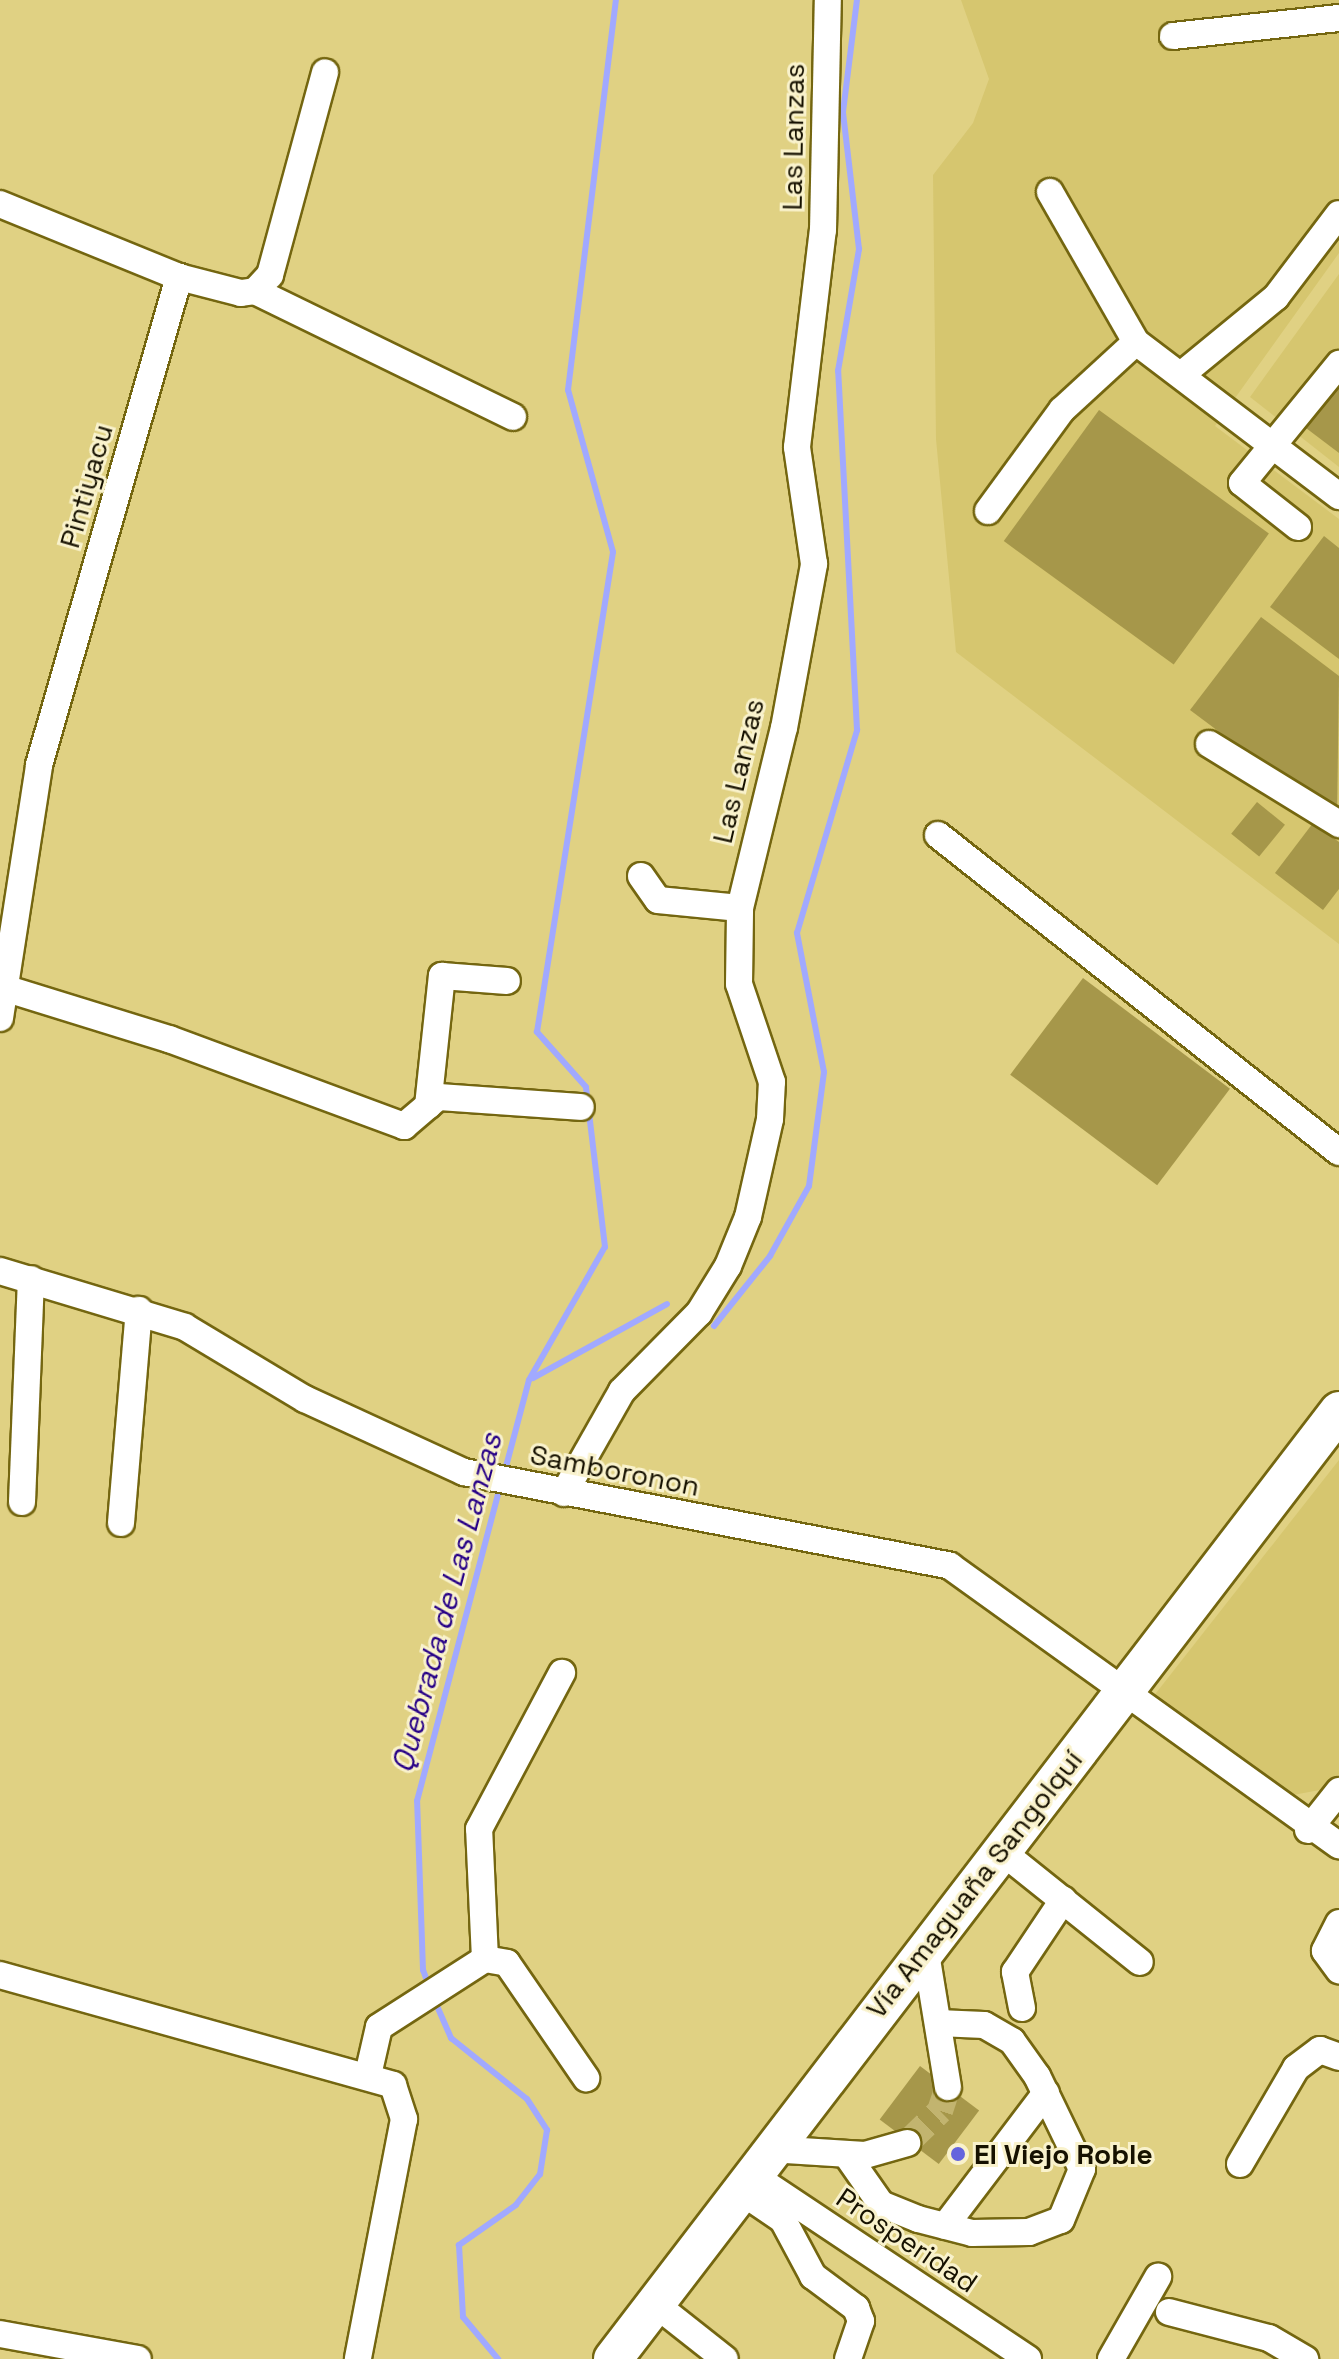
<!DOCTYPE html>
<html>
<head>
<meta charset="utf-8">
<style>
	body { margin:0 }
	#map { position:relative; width:1339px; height:2359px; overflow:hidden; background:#e0d183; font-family:"Space Grotesk",sans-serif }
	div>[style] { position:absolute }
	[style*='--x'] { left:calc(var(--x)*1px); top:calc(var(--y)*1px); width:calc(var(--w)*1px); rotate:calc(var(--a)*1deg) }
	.built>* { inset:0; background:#d6c66f }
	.stream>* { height:6px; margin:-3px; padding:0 3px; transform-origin:3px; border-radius:3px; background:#a1a9ff }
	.building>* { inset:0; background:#a6974a; transform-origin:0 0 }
	.minor-tunnel>* { height:26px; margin-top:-13px; transform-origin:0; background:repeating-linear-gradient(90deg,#c2b46f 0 26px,transparent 0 39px) }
	.roads { filter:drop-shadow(2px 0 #746610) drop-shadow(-2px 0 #746610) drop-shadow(0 2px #746610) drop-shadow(0 -2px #746610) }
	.minor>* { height:26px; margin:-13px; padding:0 13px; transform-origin:13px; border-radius:13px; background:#fff }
	.highway>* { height:38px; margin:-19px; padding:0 19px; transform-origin:19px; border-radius:19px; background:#fff }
	.dots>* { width:22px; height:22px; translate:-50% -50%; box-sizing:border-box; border:4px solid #f9f2cc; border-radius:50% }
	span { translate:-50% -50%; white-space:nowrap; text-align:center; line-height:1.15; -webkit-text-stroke:6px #f9f2cc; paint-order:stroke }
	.street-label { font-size:28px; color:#161100 }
	.poi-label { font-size:28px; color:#161100; font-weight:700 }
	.left { translate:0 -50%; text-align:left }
	.water-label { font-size:30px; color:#270187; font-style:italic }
</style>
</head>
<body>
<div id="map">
	<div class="built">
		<i style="clip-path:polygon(961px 0,1339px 0,1339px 253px,1215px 426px,1339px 519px,1339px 944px,956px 652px,936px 439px,933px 175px,973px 123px,989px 79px)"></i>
		<i style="clip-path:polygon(1339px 274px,1339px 467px,1250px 397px)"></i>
		<i style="clip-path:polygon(1339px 1460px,1339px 1774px,1325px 1789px,1277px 1798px,1149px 1702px)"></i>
	</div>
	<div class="stream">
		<i style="--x:714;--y:1326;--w:90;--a:-51.3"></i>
		<i style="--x:770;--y:1256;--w:80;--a:-60.9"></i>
		<i style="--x:809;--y:1186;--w:115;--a:-82.5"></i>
		<i style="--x:824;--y:1072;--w:142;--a:-101"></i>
		<i style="--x:797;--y:933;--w:212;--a:-73.5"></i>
		<i style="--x:857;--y:730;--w:360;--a:-93"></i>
		<i style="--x:838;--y:371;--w:124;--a:-80.2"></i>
		<i style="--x:859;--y:249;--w:138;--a:-96.7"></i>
		<i style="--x:843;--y:112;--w:113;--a:-82.9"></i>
		<i style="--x:533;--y:1378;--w:153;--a:-28.9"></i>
		<i style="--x:504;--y:1474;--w:97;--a:-75.1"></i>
		<i style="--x:529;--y:1380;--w:153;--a:-60.3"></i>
		<i style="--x:605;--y:1247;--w:161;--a:-96.8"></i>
		<i style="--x:586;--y:1087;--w:74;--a:-131.7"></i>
		<i style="--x:537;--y:1032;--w:486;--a:-81"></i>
		<i style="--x:613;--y:552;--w:168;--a:-105.5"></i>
		<i style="--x:568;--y:390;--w:393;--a:-83"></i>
		<i style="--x:430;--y:1989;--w:20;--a:-110"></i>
		<i style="--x:423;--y:1970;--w:169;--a:-92"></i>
		<i style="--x:417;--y:1801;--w:328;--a:-75.2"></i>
		<i style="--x:434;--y:1999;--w:43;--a:66.4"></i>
		<i style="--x:451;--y:2038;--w:97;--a:38.8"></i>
		<i style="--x:527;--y:2099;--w:37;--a:57"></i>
		<i style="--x:547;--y:2130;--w:45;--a:99"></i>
		<i style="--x:540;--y:2174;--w:39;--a:128"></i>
		<i style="--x:516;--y:2205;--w:70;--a:144.9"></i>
		<i style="--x:459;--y:2245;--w:72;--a:86.8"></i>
		<i style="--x:463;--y:2317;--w:55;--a:50.2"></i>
	</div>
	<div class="building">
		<i style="clip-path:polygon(1339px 378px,1339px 453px,1302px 425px)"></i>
		<i style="left:1099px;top:410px;width:210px;height:162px;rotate:36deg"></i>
		<i style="clip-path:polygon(1324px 536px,1339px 548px,1339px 659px,1270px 607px)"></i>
		<i style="clip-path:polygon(1261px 617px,1339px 676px,1337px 820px,1190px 710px)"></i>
		<i style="left:1257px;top:802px;width:36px;height:41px;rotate:39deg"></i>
		<i style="clip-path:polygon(1313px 823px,1339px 842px,1339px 889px,1323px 910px,1275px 873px)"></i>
		<i style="left:1083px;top:978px;width:184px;height:121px;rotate:37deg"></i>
		<i style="left:920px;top:2066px;width:74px;height:67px;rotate:37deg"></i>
	</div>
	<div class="minor-tunnel">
		<i style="--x:907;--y:2143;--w:46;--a:-44.1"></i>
		<i style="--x:940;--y:2111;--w:25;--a:-72"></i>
	</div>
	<div class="roads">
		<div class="minor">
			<i style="--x:1173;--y:36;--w:167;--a:-6.2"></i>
			<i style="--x:1050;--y:192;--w:173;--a:60.2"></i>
			<i style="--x:1136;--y:342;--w:255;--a:37.2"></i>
			<i style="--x:0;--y:204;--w:193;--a:22.2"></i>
			<i style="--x:255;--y:291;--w:287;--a:26"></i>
			<i style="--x:1181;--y:375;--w:123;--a:-39.4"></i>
			<i style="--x:1276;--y:297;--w:104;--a:-52.8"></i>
			<i style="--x:988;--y:511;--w:125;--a:-53.8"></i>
			<i style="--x:1062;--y:410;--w:100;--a:-42.6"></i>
			<i style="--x:1298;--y:527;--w:71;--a:-141.8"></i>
			<i style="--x:1242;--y:483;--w:154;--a:-50.8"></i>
			<i style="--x:1209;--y:744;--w:153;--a:31.6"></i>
			<i style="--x:938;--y:835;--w:511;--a:38.33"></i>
			<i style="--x:641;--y:876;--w:29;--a:55"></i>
			<i style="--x:658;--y:900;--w:82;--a:5.6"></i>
			<i style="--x:4;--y:988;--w:173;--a:17.2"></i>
			<i style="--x:169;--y:1039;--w:251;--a:20.3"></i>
			<i style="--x:404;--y:1126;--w:45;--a:-40.5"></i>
			<i style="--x:438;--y:1097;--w:143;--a:4"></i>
			<i style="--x:0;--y:1018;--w:256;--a:-81.2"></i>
			<i style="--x:39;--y:765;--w:508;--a:-73.99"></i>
			<i style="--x:179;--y:277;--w:64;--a:14.5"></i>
			<i style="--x:241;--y:293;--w:14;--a:-8"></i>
			<i style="--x:255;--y:291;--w:22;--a:-47"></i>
			<i style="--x:270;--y:275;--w:210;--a:-74.8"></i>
			<i style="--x:428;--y:1106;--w:131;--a:-83.9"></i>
			<i style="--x:442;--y:976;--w:65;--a:4.4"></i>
			<i style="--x:0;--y:1271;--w:193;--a:16.8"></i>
			<i style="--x:185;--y:1327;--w:140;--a:31"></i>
			<i style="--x:305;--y:1399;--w:175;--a:24.7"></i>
			<i style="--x:464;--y:1472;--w:495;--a:10.9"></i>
			<i style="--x:950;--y:1566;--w:479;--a:35.7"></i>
			<i style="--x:564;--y:1493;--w:117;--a:-60.4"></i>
			<i style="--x:622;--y:1391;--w:110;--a:-45.4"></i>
			<i style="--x:699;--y:1313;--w:55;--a:-58.3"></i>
			<i style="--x:728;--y:1266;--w:53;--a:-67.8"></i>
			<i style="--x:748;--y:1217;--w:100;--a:-77.3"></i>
			<i style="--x:770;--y:1119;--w:37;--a:-87"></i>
			<i style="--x:772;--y:1082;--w:103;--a:-108.6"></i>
			<i style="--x:739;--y:984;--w:76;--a:-89.2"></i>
			<i style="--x:740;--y:908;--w:185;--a:-76.3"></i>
			<i style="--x:784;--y:728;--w:167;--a:-79.6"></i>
			<i style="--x:814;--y:564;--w:118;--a:-98.3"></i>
			<i style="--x:797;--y:447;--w:219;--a:-83.2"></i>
			<i style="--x:823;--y:230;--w:230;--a:-88.8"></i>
			<i style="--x:22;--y:1502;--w:223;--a:-87.7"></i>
			<i style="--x:121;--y:1523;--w:214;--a:-85.2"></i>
			<i style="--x:1308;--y:1830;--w:50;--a:-51.5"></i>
			<i style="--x:1000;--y:1850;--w:179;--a:38.7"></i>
			<i style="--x:1339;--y:1923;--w:31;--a:117"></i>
			<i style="--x:1325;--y:1951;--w:24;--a:54"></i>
			<i style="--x:925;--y:1947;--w:142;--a:80.7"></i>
			<i style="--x:485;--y:1959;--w:130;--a:-92.6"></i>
			<i style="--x:479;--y:1829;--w:177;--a:-62"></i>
			<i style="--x:0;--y:1975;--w:408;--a:15.6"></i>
			<i style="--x:393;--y:2085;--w:36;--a:72"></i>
			<i style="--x:404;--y:2119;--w:244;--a:100.9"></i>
			<i style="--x:1022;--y:2008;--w:37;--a:-101"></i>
			<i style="--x:1015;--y:1972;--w:87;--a:-56.3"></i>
			<i style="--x:368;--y:2075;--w:49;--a:-77.1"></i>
			<i style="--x:379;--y:2027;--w:126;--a:-32.7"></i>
			<i style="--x:485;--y:1959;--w:22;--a:10"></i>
			<i style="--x:507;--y:1963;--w:140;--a:55.5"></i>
			<i style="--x:770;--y:2149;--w:95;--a:3.6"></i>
			<i style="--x:865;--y:2155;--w:44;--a:-15.9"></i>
			<i style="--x:846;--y:2154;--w:61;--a:55"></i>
			<i style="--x:881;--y:2204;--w:40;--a:22"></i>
			<i style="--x:918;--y:2219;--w:56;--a:14.5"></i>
			<i style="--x:972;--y:2233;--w:57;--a:-1"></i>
			<i style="--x:1029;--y:2232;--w:34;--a:-21"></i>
			<i style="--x:1061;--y:2220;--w:55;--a:-67.6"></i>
			<i style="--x:1082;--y:2169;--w:103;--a:-115.8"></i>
			<i style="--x:1037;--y:2076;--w:43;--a:-125.5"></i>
			<i style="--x:1012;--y:2041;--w:32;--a:-150"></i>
			<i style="--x:984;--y:2025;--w:46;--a:-177.5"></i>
			<i style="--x:1240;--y:2164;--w:111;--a:-59.7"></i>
			<i style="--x:1296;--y:2068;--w:30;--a:-37"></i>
			<i style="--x:1320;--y:2050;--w:20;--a:20"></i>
			<i style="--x:751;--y:2174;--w:333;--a:33.7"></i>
			<i style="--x:739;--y:2190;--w:53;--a:34.3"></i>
			<i style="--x:783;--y:2220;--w:64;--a:61.8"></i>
			<i style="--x:813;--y:2276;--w:54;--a:36.7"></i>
			<i style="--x:856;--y:2308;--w:14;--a:69"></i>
			<i style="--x:861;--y:2321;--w:40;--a:108.9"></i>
			<i style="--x:945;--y:2226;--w:167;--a:-52.8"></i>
			<i style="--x:654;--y:2303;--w:90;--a:38.3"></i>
			<i style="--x:1169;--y:2312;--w:103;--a:14.6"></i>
			<i style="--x:1269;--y:2338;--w:42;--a:30.3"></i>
			<i style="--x:0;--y:2334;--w:140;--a:10.3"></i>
			<i style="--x:1111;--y:2359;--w:95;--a:-60.2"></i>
		</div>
		<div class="highway">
			<i style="--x:613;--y:2359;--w:1194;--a:-52.55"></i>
		</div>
	</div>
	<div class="dots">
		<i style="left:958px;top:2154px;background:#6464dd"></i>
	</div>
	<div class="street-label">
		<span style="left:793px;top:137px;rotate:-89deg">Las Lanzas</span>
		<span style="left:86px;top:486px;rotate:-74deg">Pintiyacu</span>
		<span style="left:738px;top:771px;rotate:-77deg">Las Lanzas</span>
		<span style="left:615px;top:1470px;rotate:11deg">Samboronon</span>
		<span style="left:974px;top:1884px;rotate:-52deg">Vía Amaguaña Sangolquí</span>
		<span style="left:907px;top:2240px;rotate:34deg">Prosperidad</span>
	</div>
	<div class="poi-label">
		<span class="left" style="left:974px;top:2154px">El Viejo Roble</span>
	</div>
	<div class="water-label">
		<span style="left:447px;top:1603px;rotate:-75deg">Quebrada de Las Lanzas</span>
	</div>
</div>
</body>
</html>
